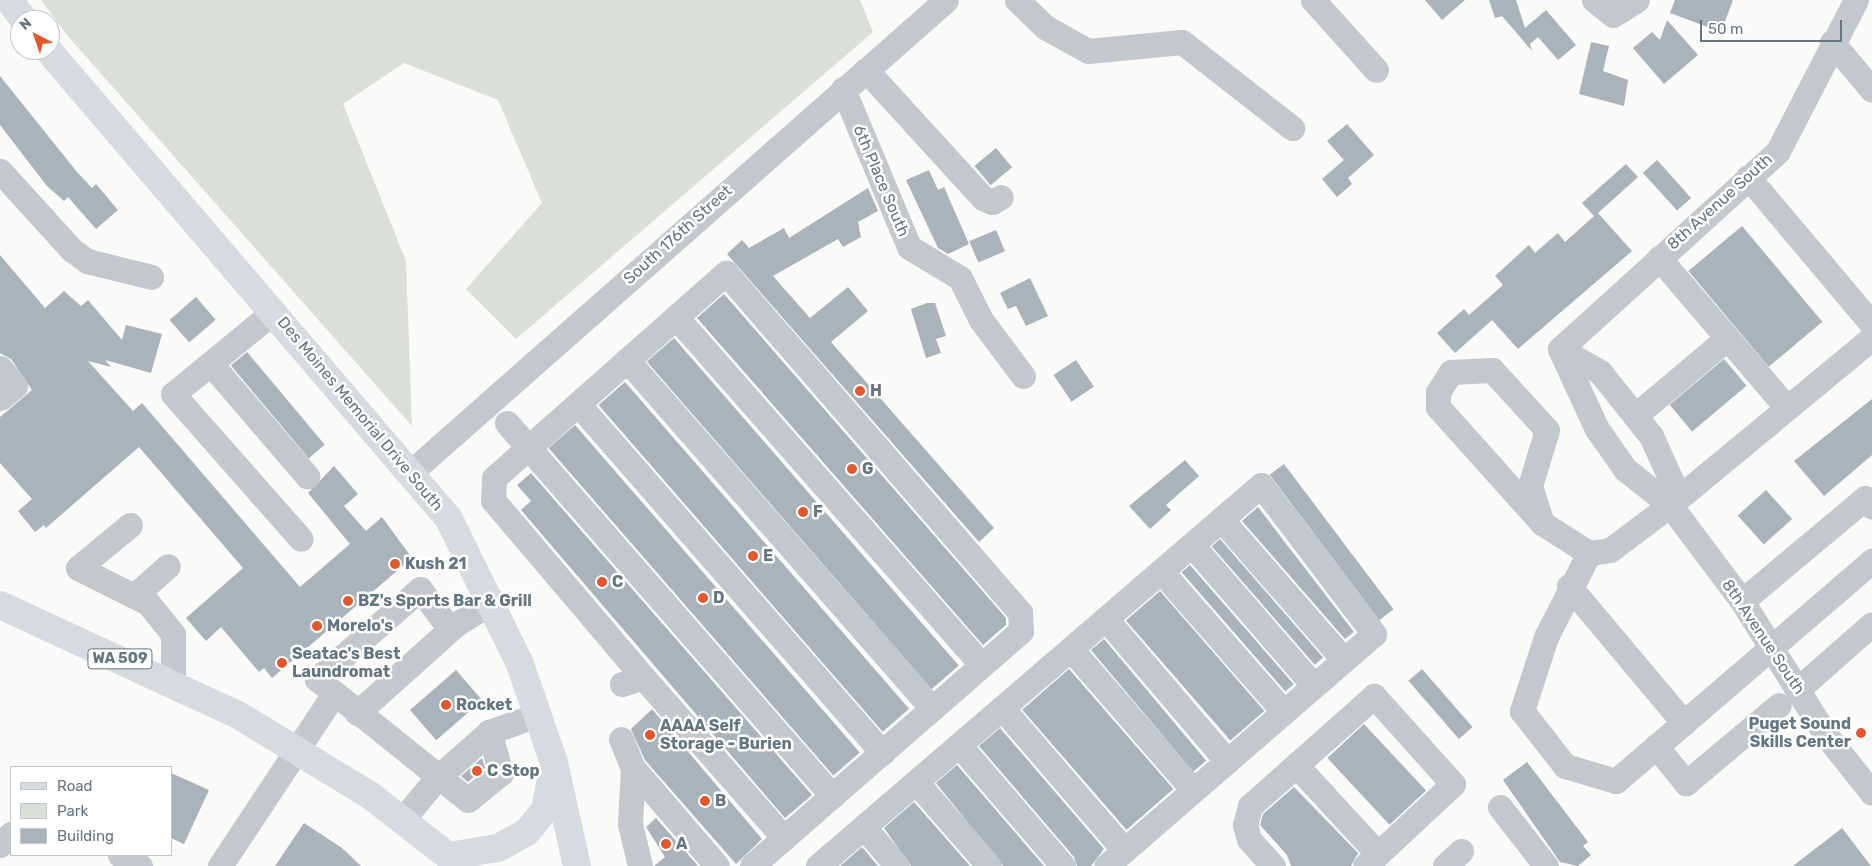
<!DOCTYPE html>
<html>
<head>
<meta charset="utf-8">
<style>
	body { margin:0 }
	#map { position:relative; width:1872px; height:866px; overflow:hidden; background:#fafaf8; font-family:Rubik,sans-serif }
	div>[style] { position:absolute }
	[style*='--x'] { left:calc(var(--x)*1px); top:calc(var(--y)*1px); width:calc(var(--w)*1px); rotate:calc(var(--a)*1deg) }
	.green>* { inset:0; background:#dadfd7 }
	.building>* { inset:0; background:#aab3b9; transform-origin:0 0 }
	.minor>* { height:25px; margin:-12.5px; padding:0 12.5px; transform-origin:12.5px; border-radius:12.5px; background:#c3c8cc }
	.major>* { height:28px; margin:-14px; padding:0 14px; transform-origin:14px; border-radius:14px; background:#d6dbdf }
	.dots>* { width:14px; height:14px; translate:-50% -50%; box-sizing:border-box; border:2px solid #fff; border-radius:50% }
	span { translate:-50% -50%; white-space:nowrap; text-align:center; line-height:1.15; -webkit-text-stroke:5px #fff; paint-order:stroke }
	.shield-label span { padding:1px 4px; background:#fff; border:1px solid; border-radius:4px; -webkit-text-stroke-width:0 }
	.shield-label { font-size:15px; color:#657683; font-weight:700 }
	.street-label { font-size:16px; color:#657683 }
	.poi-label { font-size:16px; color:#657683; font-weight:700 }
	.left { translate:0 -50%; text-align:left }
	.right { translate:-100% -50%; text-align:right }
	.legend { position:absolute; left:10px; top:766px; width:162px; height:90px; box-sizing:border-box; background:#fff; border:1px solid #c1c8cd; margin:0; padding:6px 9px; list-style:none; font-size:15px; color:#657683 }
	.legend li { display:flex; align-items:center; gap:10px; height:25px }
	.legend b { width:25px; border:1px solid #c1c8cd }
	.north { position:absolute; left:10px; top:10px; width:50px; height:50px; box-sizing:border-box; background:#fff; border:1px solid #c1c8cd; border-radius:50%; rotate:319deg; font-size:14px; font-weight:700; line-height:20px; text-align:center; color:#657683 }
	.north::after { content:''; display:block; margin:auto; width:18px; height:22px; background:#e4572e; clip-path:polygon(50% 0,100% 100%,50% 72%,0 100%) }
	.scale { position:absolute; left:1700px; top:20px; width:142px; height:22px; box-sizing:border-box; border:2px solid #657683; border-top:0; padding-left:6px; font-size:15px; line-height:18px; white-space:nowrap; color:#657683; -webkit-text-stroke:4px #fff; paint-order:stroke }
</style>
</head>
<body>
<div id="map">
	<div class="green">
		<i style="clip-path:polygon(41px 0,860px 0,873px 32px,516px 339px,466px 289px,542px 203px,498px 100px,404px 63px,343px 104px,406px 261px,412px 426px,66px 34px)"></i>
	</div>
	<div class="building">
		<i style="clip-path:polygon(1425px 0,1465px 0,1442px 20px)"></i>
		<i style="clip-path:polygon(1489px 0,1516px 0,1525px 28px,1546px 10px,1576px 45px,1558px 60px,1538px 37px,1530px 44px,1532px 51px,1502px 16px,1495px 18px)"></i>
		<i style="clip-path:polygon(1675px 0,1733px 0,1721px 32px,1670px 13px)"></i>
		<i style="clip-path:polygon(1667px 20px,1698px 55px,1664px 84px,1633px 48px,1652px 32px,1660px 40px)"></i>
		<i style="clip-path:polygon(1591px 42px,1609px 46px,1603px 71px,1628px 80px,1624px 106px,1579px 94px)"></i>
		<i style="clip-path:polygon(0 76px,77px 172px,92px 188px,96px 184px,118px 210px,96px 229px,68px 197px,64px 201px,47px 186px,0 125px)"></i>
		<i style="clip-path:polygon(1347px 124px,1374px 155px,1348px 178px,1352px 184px,1337px 197px,1322px 179px,1344px 160px,1327px 141px)"></i>
		<i style="left:996px;top:148px;width:25px;height:28px;rotate:50deg"></i>
		<i style="left:1657px;top:160px;width:51px;height:19px;rotate:48deg"></i>
		<i style="clip-path:polygon(1626px 164px,1638px 177px,1598px 213px,1632px 251px,1518px 349px,1492px 320px,1455px 353px,1437px 333px,1464px 309px,1469px 315px,1503px 285px,1495px 276px,1529px 245px,1535px 253px,1558px 233px,1565px 242px,1594px 216px,1582px 203px)"></i>
		<i style="clip-path:polygon(929px 170px,938px 190px,944px 187px,969px 244px,948px 254px,938px 248px,906px 180px)"></i>
		<i style="clip-path:polygon(868px 188px,878px 211px,858px 222px,861px 237px,843px 247px,838px 239px,773px 276px,810px 318px,848px 287px,868px 311px,831px 342px,994px 528px,979px 542px,727px 254px,742px 240px,749px 248px,784px 228px,789px 238px)"></i>
		<i style="left:1742px;top:226px;width:125px;height:70px;rotate:50deg"></i>
		<i style="left:996px;top:230px;width:23px;height:29px;rotate:67deg"></i>
		<i style="clip-path:polygon(0 255px,45px 308px,64px 291px,81px 306px,88px 300px,122px 340px,126px 325px,162px 334px,151px 373px,105px 360px,111px 367px,88px 361px,133px 411px,142px 403px,300px 587px,350px 544px,308px 493px,334px 466px,358px 494px,344px 506px,366px 531px,382px 517px,412px 558px,272px 678px,264px 668px,259px 672px,221px 627px,206px 641px,186px 618px,243px 568px,139px 447px,46px 528px,44px 525px,35px 532px,18px 511px,32px 499px,0 463px,0 417px,32px 390px,11px 359px,0 353px)"></i>
		<i style="clip-path:polygon(1030px 278px,1048px 316px,1026px 326px,1016px 306px,1008px 309px,1000px 293px)"></i>
		<i style="clip-path:polygon(724px 294px,1006px 618px,1006px 625px,983px 645px,697px 318px)"></i>
		<i style="left:196px;top:297px;width:30px;height:35px;rotate:49deg"></i>
		<i style="clip-path:polygon(927px 303px,935px 303px,946px 336px,936px 339px,941px 353px,926px 358px,911px 309px)"></i>
		<i style="left:674px;top:338px;width:434px;height:36px;rotate:49deg"></i>
		<i style="left:247px;top:352px;width:121px;height:21px;rotate:50deg"></i>
		<i style="left:1724px;top:359px;width:35px;height:71px;rotate:50deg"></i>
		<i style="left:1076px;top:360px;width:32px;height:27px;rotate:56deg"></i>
		<i style="left:625px;top:382px;width:433px;height:35px;rotate:49deg"></i>
		<i style="clip-path:polygon(1872px 399px,1872px 455px,1824px 496px,1794px 461px)"></i>
		<i style="left:575px;top:425px;width:434px;height:35px;rotate:49deg"></i>
		<i style="clip-path:polygon(1185px 460px,1199px 476px,1166px 505px,1171px 510px,1150px 529px,1129px 506px)"></i>
		<i style="left:1284px;top:464px;width:182px;height:18px;rotate:53deg"></i>
		<i style="clip-path:polygon(531px 473px,812px 795px,785px 818px,521px 510px,531px 501px,517px 485px)"></i>
		<i style="left:1766px;top:490px;width:39px;height:38px;rotate:48deg"></i>
		<i style="clip-path:polygon(1258px 507px,1354px 632px,1345px 639px,1242px 521px)"></i>
		<i style="left:1220px;top:539px;width:157px;height:11px;rotate:49deg"></i>
		<i style="left:1190px;top:565px;width:158px;height:11px;rotate:49deg"></i>
		<i style="left:1160px;top:591px;width:159px;height:45px;rotate:49deg"></i>
		<i style="left:1104px;top:639px;width:159px;height:17px;rotate:50deg"></i>
		<i style="left:1069px;top:669px;width:159px;height:62px;rotate:49deg"></i>
		<i style="left:1422px;top:669px;width:77px;height:18px;rotate:49deg"></i>
		<i style="left:456px;top:670px;width:40px;height:61px;rotate:49deg"></i>
		<i style="clip-path:polygon(652px 709px,762px 839px,736px 864px,645px 760px,631px 729px)"></i>
		<i style="left:1364px;top:724px;width:91px;height:50px;rotate:47deg"></i>
		<i style="clip-path:polygon(1000px 728px,1104px 849px,1091px 866px,1077px 866px,1074px 857px,979px 746px)"></i>
		<i style="clip-path:polygon(482px 758px,485px 768px,468px 782px,461px 776px)"></i>
		<i style="clip-path:polygon(1527px 762px,1588px 842px,1583px 846px,1591px 855px,1578px 866px,1560px 862px,1503px 780px)"></i>
		<i style="clip-path:polygon(957px 765px,1044px 866px,1003px 866px,936px 783px)"></i>
		<i style="clip-path:polygon(171px 773px,209px 790px,184px 844px,171px 838px)"></i>
		<i style="clip-path:polygon(1294px 787px,1358px 853px,1351px 866px,1291px 866px,1287px 855px,1260px 825px,1263px 814px)"></i>
		<i style="clip-path:polygon(914px 802px,970px 866px,911px 866px,884px 828px)"></i>
		<i style="clip-path:polygon(656px 818px,698px 866px,654px 866px,665px 857px,646px 827px)"></i>
		<i style="clip-path:polygon(304px 823px,342px 848px,361px 866px,275px 866px)"></i>
		<i style="clip-path:polygon(1842px 828px,1871px 866px,1793px 866px)"></i>
		<i style="clip-path:polygon(862px 847px,878px 866px,840px 866px)"></i>
	</div>
	<div class="minor">
		<i style="--x:1017;--y:0;--w:39;--a:44"></i>
		<i style="--x:1045;--y:27;--w:49;--a:29.2"></i>
		<i style="--x:1088;--y:51;--w:94;--a:-5.5"></i>
		<i style="--x:1182;--y:42;--w:140;--a:38"></i>
		<i style="--x:1313;--y:0;--w:94;--a:48"></i>
		<i style="--x:1594;--y:0;--w:24;--a:38"></i>
		<i style="--x:1613;--y:15;--w:28;--a:-32"></i>
		<i style="--x:1832;--y:42;--w:62;--a:50.2"></i>
		<i style="--x:866;--y:70;--w:173;--a:47.6"></i>
		<i style="--x:983;--y:198;--w:10;--a:24"></i>
		<i style="--x:992;--y:202;--w:10;--a:-29"></i>
		<i style="--x:843;--y:89;--w:171;--a:67.3"></i>
		<i style="--x:909;--y:247;--w:60;--a:31.3"></i>
		<i style="--x:960;--y:278;--w:47;--a:63.4"></i>
		<i style="--x:981;--y:320;--w:70;--a:53.1"></i>
		<i style="--x:0;--y:171;--w:107;--a:47.7"></i>
		<i style="--x:72;--y:250;--w:19;--a:36"></i>
		<i style="--x:87;--y:261;--w:66;--a:14"></i>
		<i style="--x:1748;--y:177;--w:192;--a:49.9"></i>
		<i style="--x:1659;--y:258;--w:197;--a:49.5"></i>
		<i style="--x:273;--y:312;--w:129;--a:140.6"></i>
		<i style="--x:173;--y:394;--w:193;--a:48.6"></i>
		<i style="--x:676;--y:317;--w:463;--a:48.7"></i>
		<i style="--x:1560;--y:349;--w:88;--a:65.2"></i>
		<i style="--x:1597;--y:429;--w:49;--a:55"></i>
		<i style="--x:1625;--y:469;--w:58;--a:38.7"></i>
		<i style="--x:1670;--y:505;--w:120;--a:53.1"></i>
		<i style="--x:1742;--y:601;--w:157;--a:58"></i>
		<i style="--x:1825;--y:734;--w:75;--a:51.5"></i>
		<i style="--x:1560;--y:349;--w:294;--a:-42.2"></i>
		<i style="--x:1778;--y:151;--w:170;--a:-62.7"></i>
		<i style="--x:1560;--y:349;--w:46;--a:29.9"></i>
		<i style="--x:1600;--y:372;--w:82;--a:51.4"></i>
		<i style="--x:1651;--y:436;--w:51;--a:65.5"></i>
		<i style="--x:1672;--y:482;--w:23;--a:95"></i>
		<i style="--x:627;--y:360;--w:463;--a:48.8"></i>
		<i style="--x:211;--y:364;--w:148;--a:49.4"></i>
		<i style="--x:0;--y:368;--w:23;--a:50"></i>
		<i style="--x:15;--y:386;--w:19;--a:141"></i>
		<i style="--x:578;--y:404;--w:463;--a:48.9"></i>
		<i style="--x:1636;--y:415;--w:118;--a:-40.2"></i>
		<i style="--x:507;--y:423;--w:495;--a:48.9"></i>
		<i style="--x:412;--y:471;--w:712;--a:-41.41"></i>
		<i style="--x:1221;--y:519;--w:187;--a:48.9"></i>
		<i style="--x:1542;--y:523;--w:156;--a:-131.9"></i>
		<i style="--x:1438;--y:407;--w:15;--a:-90"></i>
		<i style="--x:1438;--y:392;--w:24;--a:-57"></i>
		<i style="--x:1451;--y:372;--w:41;--a:-2.8"></i>
		<i style="--x:1492;--y:370;--w:81;--a:47.5"></i>
		<i style="--x:1547;--y:430;--w:59;--a:106.9"></i>
		<i style="--x:1530;--y:486;--w:39;--a:72"></i>
		<i style="--x:1542;--y:523;--w:56;--a:32.6"></i>
		<i style="--x:1589;--y:553;--w:21;--a:-8"></i>
		<i style="--x:1610;--y:550;--w:75;--a:-36.9"></i>
		<i style="--x:1670;--y:505;--w:262;--a:-39.6"></i>
		<i style="--x:130;--y:525;--w:67;--a:140.4"></i>
		<i style="--x:78;--y:568;--w:78;--a:26.6"></i>
		<i style="--x:148;--y:603;--w:40;--a:51"></i>
		<i style="--x:173;--y:634;--w:49;--a:90"></i>
		<i style="--x:1192;--y:545;--w:186;--a:49.1"></i>
		<i style="--x:1589;--y:553;--w:94;--a:117.1"></i>
		<i style="--x:1546;--y:637;--w:78;--a:108"></i>
		<i style="--x:1522;--y:711;--w:70;--a:52"></i>
		<i style="--x:1565;--y:766;--w:53;--a:16.4"></i>
		<i style="--x:1616;--y:781;--w:338;--a:-40.7"></i>
		<i style="--x:1161;--y:571;--w:187;--a:48.9"></i>
		<i style="--x:1569;--y:586;--w:179;--a:50"></i>
		<i style="--x:134;--y:596;--w:45;--a:-41.4"></i>
		<i style="--x:1742;--y:601;--w:160;--a:-39.9"></i>
		<i style="--x:1865;--y:498;--w:11;--a:52"></i>
		<i style="--x:1106;--y:619;--w:187;--a:49.6"></i>
		<i style="--x:450;--y:629;--w:50;--a:-126.9"></i>
		<i style="--x:420;--y:589;--w:137;--a:138.9"></i>
		<i style="--x:317;--y:679;--w:193;--a:38.7"></i>
		<i style="--x:468;--y:800;--w:43;--a:-39.3"></i>
		<i style="--x:501;--y:773;--w:43;--a:-106.3"></i>
		<i style="--x:1071;--y:649;--w:186;--a:49.1"></i>
		<i style="--x:643;--y:677;--w:232;--a:-130.3"></i>
		<i style="--x:493;--y:500;--w:22;--a:-87"></i>
		<i style="--x:494;--y:478;--w:310;--a:-41.5"></i>
		<i style="--x:726;--y:273;--w:449;--a:49.1"></i>
		<i style="--x:1020;--y:612;--w:19;--a:87"></i>
		<i style="--x:1021;--y:631;--w:357;--a:138.9"></i>
		<i style="--x:622;--y:684;--w:22;--a:-18"></i>
		<i style="--x:643;--y:677;--w:214;--a:48.8"></i>
		<i style="--x:1798;--y:689;--w:98;--a:-41.3"></i>
		<i style="--x:1002;--y:708;--w:187;--a:49.3"></i>
		<i style="--x:357;--y:713;--w:132;--a:-41.9"></i>
		<i style="--x:455;--y:625;--w:45;--a:-32.3"></i>
		<i style="--x:621;--y:739;--w:31;--a:68"></i>
		<i style="--x:633;--y:768;--w:129;--a:49.4"></i>
		<i style="--x:959;--y:745;--w:160;--a:49.3"></i>
		<i style="--x:1656;--y:746;--w:48;--a:51"></i>
		<i style="--x:1686;--y:783;--w:121;--a:-40"></i>
		<i style="--x:1296;--y:765;--w:121;--a:47.3"></i>
		<i style="--x:633;--y:768;--w:56;--a:93.1"></i>
		<i style="--x:630;--y:824;--w:43;--a:76.6"></i>
		<i style="--x:916;--y:782;--w:111;--a:49"></i>
		<i style="--x:1500;--y:807;--w:75;--a:52.1"></i>
		<i style="--x:402;--y:820;--w:56;--a:-50.1"></i>
		<i style="--x:438;--y:777;--w:68;--a:-41.4"></i>
		<i style="--x:489;--y:732;--w:51;--a:-19.5"></i>
		<i style="--x:864;--y:827;--w:51;--a:49.8"></i>
		<i style="--x:0;--y:845;--w:16;--a:-45"></i>
		<i style="--x:120;--y:855;--w:23;--a:29"></i>
		<i style="--x:220;--y:866;--w:206;--a:-56.5"></i>
		<i style="--x:818;--y:866;--w:584;--a:-40.7"></i>
		<i style="--x:1261;--y:485;--w:187;--a:52.8"></i>
		<i style="--x:1374;--y:634;--w:354;--a:139.1"></i>
		<i style="--x:1273;--y:866;--w:36;--a:-132"></i>
		<i style="--x:1249;--y:839;--w:15;--a:-106"></i>
		<i style="--x:1245;--y:825;--w:20;--a:-75"></i>
		<i style="--x:1250;--y:806;--w:166;--a:-41.6"></i>
		<i style="--x:1374;--y:696;--w:118;--a:48.1"></i>
		<i style="--x:1453;--y:784;--w:120;--a:137"></i>
		<i style="--x:1445;--y:866;--w:22;--a:-43"></i>
	</div>
	<div class="major">
		<i style="--x:9;--y:0;--w:25;--a:53"></i>
		<i style="--x:48;--y:50;--w:617;--a:49.47"></i>
		<i style="--x:449;--y:519;--w:161;--a:63.9"></i>
		<i style="--x:520;--y:664;--w:105;--a:71"></i>
		<i style="--x:554;--y:763;--w:106;--a:77.4"></i>
		<i style="--x:0;--y:605;--w:262;--a:24.8"></i>
		<i style="--x:238;--y:715;--w:156;--a:31.3"></i>
		<i style="--x:371;--y:796;--w:114;--a:37.9"></i>
		<i style="--x:449;--y:856;--w:50;--a:-9.3"></i>
		<i style="--x:498;--y:848;--w:33;--a:-29"></i>
		<i style="--x:527;--y:832;--w:28;--a:-51"></i>
		<i style="--x:545;--y:810;--w:37;--a:-79"></i>
	</div>
	<div class="dots">
		<i style="left:860px;top:391px;background:#e4572e"></i>
		<i style="left:852px;top:469px;background:#e4572e"></i>
		<i style="left:803px;top:512px;background:#e4572e"></i>
		<i style="left:753px;top:556px;background:#e4572e"></i>
		<i style="left:395px;top:564px;background:#e4572e"></i>
		<i style="left:602px;top:582px;background:#e4572e"></i>
		<i style="left:703px;top:598px;background:#e4572e"></i>
		<i style="left:348px;top:601px;background:#e4572e"></i>
		<i style="left:317px;top:626px;background:#e4572e"></i>
		<i style="left:282px;top:663px;background:#e4572e"></i>
		<i style="left:446px;top:705px;background:#e4572e"></i>
		<i style="left:1861px;top:733px;background:#e4572e"></i>
		<i style="left:650px;top:735px;background:#e4572e"></i>
		<i style="left:477px;top:771px;background:#e4572e"></i>
		<i style="left:705px;top:801px;background:#e4572e"></i>
		<i style="left:666px;top:844px;background:#e4572e"></i>
	</div>
	<div class="shield-label">
		<span style="left:120px;top:659px">WA 509</span>
	</div>
	<div class="street-label">
		<span style="left:881px;top:181px;rotate:67deg">6th Place South</span>
		<span style="left:1720px;top:202px;rotate:-42deg">8th Avenue South</span>
		<span style="left:678px;top:235px;rotate:-42deg">South 176th Street</span>
		<span style="left:360px;top:414px;rotate:50deg">Des Moines Memorial Drive South</span>
		<span style="left:1763px;top:637px;rotate:56deg">8th Avenue South</span>
	</div>
	<div class="poi-label">
		<span class="left" style="left:870px;top:391px">H</span>
		<span class="left" style="left:862px;top:469px">G</span>
		<span class="left" style="left:813px;top:512px">F</span>
		<span class="left" style="left:763px;top:556px">E</span>
		<span class="left" style="left:405px;top:564px">Kush 21</span>
		<span class="left" style="left:612px;top:582px">C</span>
		<span class="left" style="left:713px;top:598px">D</span>
		<span class="left" style="left:358px;top:601px">BZ's Sports Bar &amp; Grill</span>
		<span class="left" style="left:327px;top:626px">Morelo's</span>
		<span class="left" style="left:292px;top:663px">Seatac's Best<br>Laundromat</span>
		<span class="left" style="left:456px;top:705px">Rocket</span>
		<span class="right" style="left:1851px;top:733px">Puget Sound<br>Skills Center</span>
		<span class="left" style="left:660px;top:735px">AAAA Self<br>Storage - Burien</span>
		<span class="left" style="left:487px;top:771px">C Stop</span>
		<span class="left" style="left:715px;top:801px">B</span>
		<span class="left" style="left:676px;top:844px">A</span>
	</div>
	<ul class="legend">
	<li><b style="height:6px;background:#d6dbdf"></b>Road</li>
	<li><b style="height:14px;background:#dadfd7"></b>Park</li>
	<li><b style="height:14px;background:#aab3b9"></b>Building</li>
	</ul>
	<div class="north">N</div>
	<div class="scale">50 m</div>
</div>
</body>
</html>
